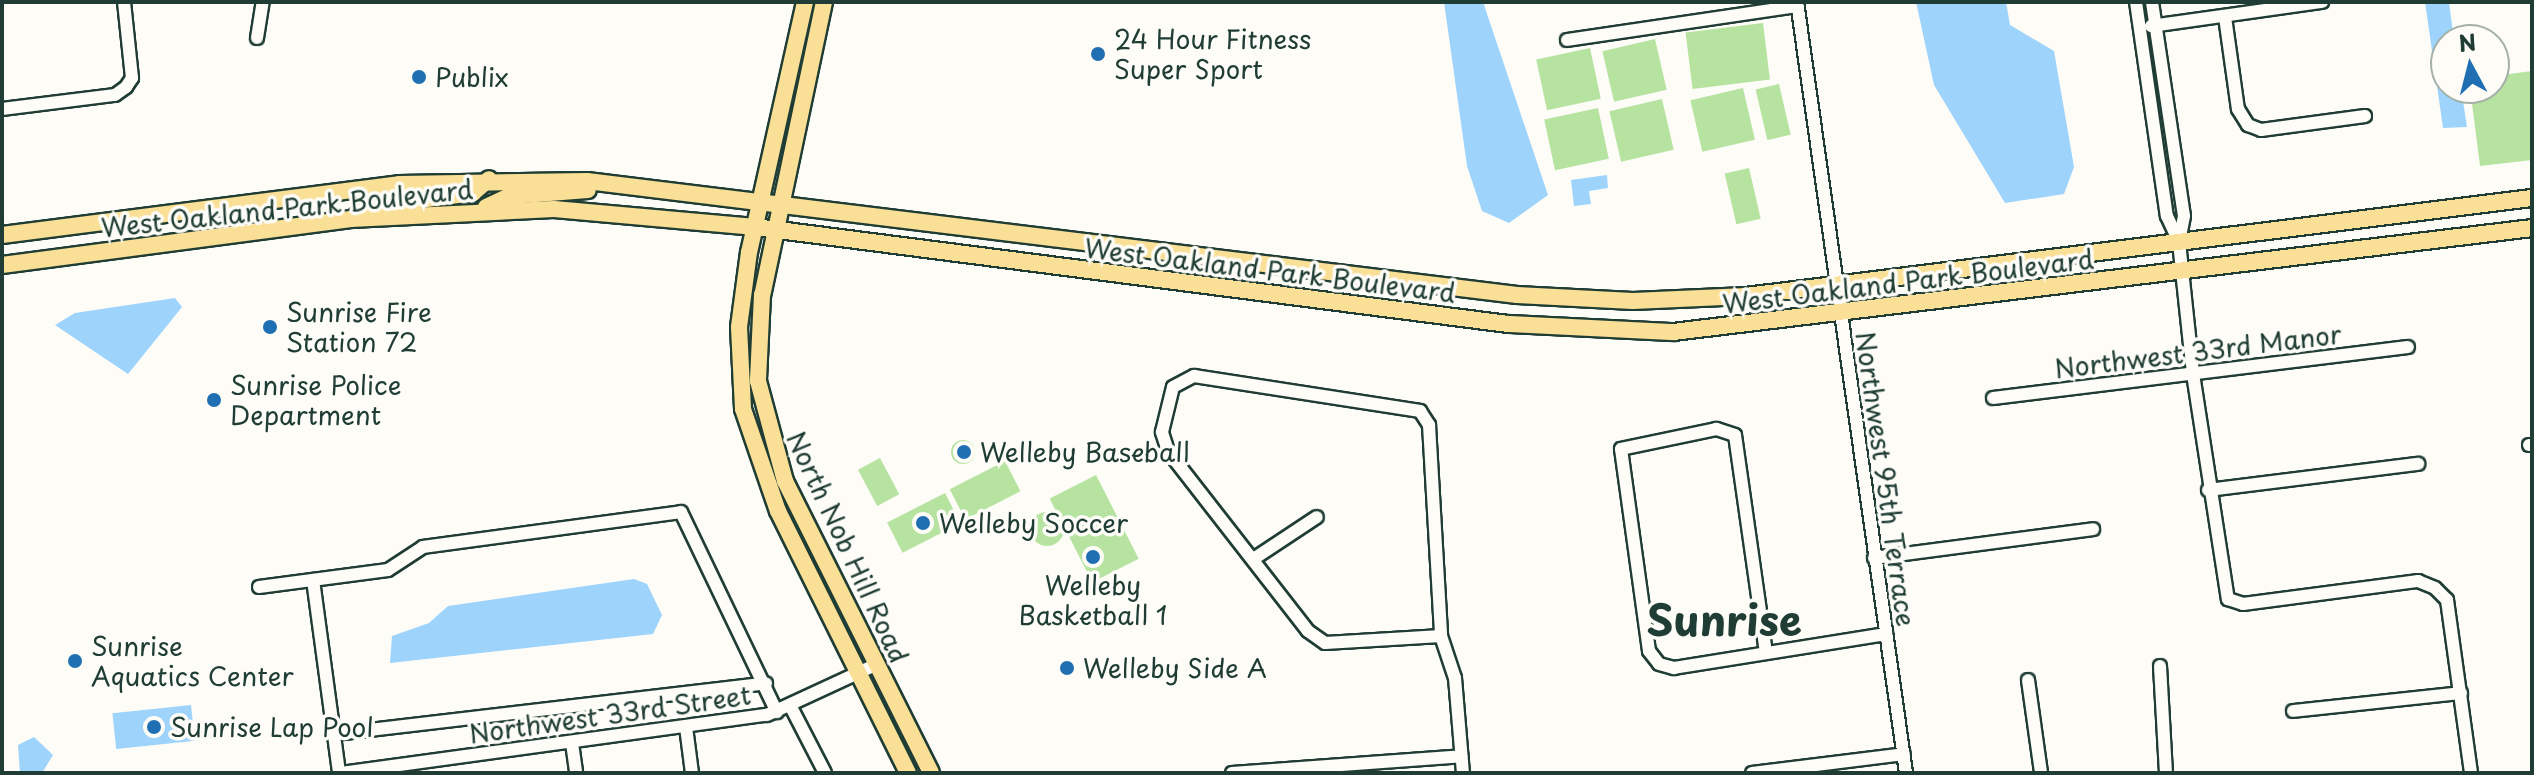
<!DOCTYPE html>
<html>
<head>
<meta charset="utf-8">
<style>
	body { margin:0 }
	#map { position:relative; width:2534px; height:775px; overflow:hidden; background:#fdfcf7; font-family:"Playpen Sans",sans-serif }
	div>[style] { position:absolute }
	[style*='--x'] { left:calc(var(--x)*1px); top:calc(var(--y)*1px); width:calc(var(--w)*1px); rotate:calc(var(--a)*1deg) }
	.green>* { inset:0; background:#b7e3a1; transform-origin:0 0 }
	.round { border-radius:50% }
	.water>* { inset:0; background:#9ed3fc; transform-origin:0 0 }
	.roads { filter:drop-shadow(2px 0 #1f3d34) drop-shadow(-2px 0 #1f3d34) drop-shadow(0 2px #1f3d34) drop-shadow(0 -2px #1f3d34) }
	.minor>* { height:12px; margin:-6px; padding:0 6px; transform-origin:6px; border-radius:6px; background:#fdfcf7 }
	.major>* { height:16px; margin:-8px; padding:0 8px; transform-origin:8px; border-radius:8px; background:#fadf96 }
	.dots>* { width:22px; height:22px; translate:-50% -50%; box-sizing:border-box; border:4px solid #fdfcf7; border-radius:50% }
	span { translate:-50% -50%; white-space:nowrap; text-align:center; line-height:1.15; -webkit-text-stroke:7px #fdfcf7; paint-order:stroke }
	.poi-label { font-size:26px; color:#1f3d34 }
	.left { translate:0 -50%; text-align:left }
	.street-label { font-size:26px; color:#1f3d34 }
	.town-label { font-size:42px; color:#1f3d34; font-weight:700 }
	.frame { position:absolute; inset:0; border:4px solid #1f3d34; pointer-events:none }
	.north { position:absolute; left:2430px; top:24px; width:80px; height:80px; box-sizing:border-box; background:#fdfcf7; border:2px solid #a4b0a9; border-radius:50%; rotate:353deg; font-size:22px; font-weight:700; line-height:32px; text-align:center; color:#1f3d34 }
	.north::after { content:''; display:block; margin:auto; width:28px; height:36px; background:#1f6fb2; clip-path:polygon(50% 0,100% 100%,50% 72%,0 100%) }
</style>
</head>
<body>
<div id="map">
	<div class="green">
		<i style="left:1763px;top:23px;width:57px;height:78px;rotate:83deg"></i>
		<i style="left:1655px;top:39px;width:52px;height:54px;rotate:77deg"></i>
		<i style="left:1590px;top:48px;width:52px;height:55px;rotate:78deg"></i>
		<i style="clip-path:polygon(2532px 71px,2532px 160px,2480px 166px,2470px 88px,2494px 88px,2494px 76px)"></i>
		<i style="left:1779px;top:84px;width:52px;height:24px;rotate:77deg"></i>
		<i style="left:1743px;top:88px;width:53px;height:54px;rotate:77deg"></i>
		<i style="left:1662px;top:99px;width:52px;height:54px;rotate:77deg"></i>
		<i style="left:1598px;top:108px;width:52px;height:55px;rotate:78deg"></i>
		<i style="left:1749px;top:168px;width:52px;height:25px;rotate:77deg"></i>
		<i class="round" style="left:951px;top:440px;width:24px;height:24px"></i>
		<i style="left:880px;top:458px;width:41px;height:25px;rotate:62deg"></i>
		<i style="left:1005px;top:461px;width:34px;height:62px;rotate:63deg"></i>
		<i style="left:1096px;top:475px;width:94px;height:52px;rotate:63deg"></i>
		<i style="left:945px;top:493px;width:34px;height:65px;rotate:63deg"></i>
		<i class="round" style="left:1030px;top:512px;width:34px;height:34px"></i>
	</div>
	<div class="water">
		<i style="clip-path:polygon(1444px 2px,1483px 2px,1548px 195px,1509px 223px,1482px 211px,1467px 166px)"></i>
		<i style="clip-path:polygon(1916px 2px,2006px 2px,2010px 25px,2054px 51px,2074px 167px,2064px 194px,2005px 203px,1934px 85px)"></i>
		<i style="clip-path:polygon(2425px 2px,2449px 2px,2454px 40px,2446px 40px,2446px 88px,2461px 88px,2467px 127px,2443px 128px)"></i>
		<i style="clip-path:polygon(1607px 175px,1608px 188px,1589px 191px,1591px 204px,1574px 206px,1571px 180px)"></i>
		<i style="clip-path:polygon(175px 298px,182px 307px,128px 374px,55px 325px,75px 313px)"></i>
		<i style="clip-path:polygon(634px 579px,647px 584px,662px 615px,653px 634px,390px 663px,392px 636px,429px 623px,448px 606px)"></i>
		<i style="left:191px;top:705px;width:36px;height:79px;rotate:84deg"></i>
		<i style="clip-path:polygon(34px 737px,53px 755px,42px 773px,20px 773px,18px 745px)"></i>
	</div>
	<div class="roads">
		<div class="minor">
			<i style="--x:1797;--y:2;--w:779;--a:81.95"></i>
			<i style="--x:2136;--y:2;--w:216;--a:81.8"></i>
			<i style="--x:2167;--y:216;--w:29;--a:65"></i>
			<i style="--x:2152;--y:2;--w:216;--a:81.5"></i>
			<i style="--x:2184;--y:216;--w:26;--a:101"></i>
			<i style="--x:2179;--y:242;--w:133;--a:83.9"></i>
			<i style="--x:2193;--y:374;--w:228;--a:81.2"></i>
			<i style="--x:2228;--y:599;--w:16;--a:18"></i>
			<i style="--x:2243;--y:604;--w:177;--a:-7.5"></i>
			<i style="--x:2418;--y:581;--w:18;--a:22"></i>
			<i style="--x:2435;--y:588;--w:17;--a:45"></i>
			<i style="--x:2447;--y:600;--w:175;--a:82.1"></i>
			<i style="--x:2225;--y:17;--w:93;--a:82"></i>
			<i style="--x:2238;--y:109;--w:19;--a:58"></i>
			<i style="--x:2248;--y:125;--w:14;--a:21"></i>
			<i style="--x:2261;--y:130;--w:105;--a:-7.7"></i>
			<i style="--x:2151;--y:26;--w:173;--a:-8"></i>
			<i style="--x:257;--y:38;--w:36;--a:-81"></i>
			<i style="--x:1567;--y:40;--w:233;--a:-8.4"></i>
			<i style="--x:2;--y:109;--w:114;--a:-7.1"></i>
			<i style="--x:115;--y:95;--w:14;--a:-36"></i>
			<i style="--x:126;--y:87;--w:11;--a:-56"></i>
			<i style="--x:132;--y:78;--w:76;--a:-96"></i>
			<i style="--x:1993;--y:398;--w:418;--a:-7"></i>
			<i style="--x:2529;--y:445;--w:3;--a:0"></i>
			<i style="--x:2208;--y:490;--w:212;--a:-7.1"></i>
			<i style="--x:1255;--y:558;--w:74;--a:-33.5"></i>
			<i style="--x:1874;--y:558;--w:221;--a:-7.5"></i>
			<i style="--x:313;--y:580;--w:195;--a:82.3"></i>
			<i style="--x:259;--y:587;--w:130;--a:-7.5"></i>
			<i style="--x:388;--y:570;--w:42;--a:-33.3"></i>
			<i style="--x:423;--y:547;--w:260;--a:-7.7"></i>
			<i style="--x:681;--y:512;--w:222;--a:64.4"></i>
			<i style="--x:1441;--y:636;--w:116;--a:176.5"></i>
			<i style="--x:1325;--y:643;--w:21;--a:-145"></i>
			<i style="--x:1308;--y:631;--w:228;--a:-127.9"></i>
			<i style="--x:1168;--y:451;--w:20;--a:-108"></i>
			<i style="--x:1162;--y:432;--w:46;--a:-76.3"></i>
			<i style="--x:1173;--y:387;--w:24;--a:-28"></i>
			<i style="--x:1194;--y:376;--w:229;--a:8.8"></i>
			<i style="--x:1420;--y:411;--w:17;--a:57"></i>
			<i style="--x:1429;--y:425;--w:211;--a:86.7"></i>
			<i style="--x:1441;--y:636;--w:44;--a:71.6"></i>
			<i style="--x:1455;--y:678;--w:95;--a:85.2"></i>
			<i style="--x:1766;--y:653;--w:220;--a:-98.1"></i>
			<i style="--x:1735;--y:435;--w:20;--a:-162"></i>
			<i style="--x:1716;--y:429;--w:97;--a:168.1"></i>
			<i style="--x:1621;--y:449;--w:204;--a:82.1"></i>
			<i style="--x:1649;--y:651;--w:16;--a:52"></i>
			<i style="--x:1659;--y:664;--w:16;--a:15"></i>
			<i style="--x:1674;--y:668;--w:215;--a:-9.1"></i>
			<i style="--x:2160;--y:666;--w:107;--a:86.8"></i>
			<i style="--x:2028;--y:680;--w:94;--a:82"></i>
			<i style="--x:791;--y:707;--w:74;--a:62.7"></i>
			<i style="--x:2293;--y:711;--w:169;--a:-6.1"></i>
			<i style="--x:686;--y:727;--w:46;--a:82.6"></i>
			<i style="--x:335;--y:734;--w:434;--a:-6.7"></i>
			<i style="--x:572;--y:743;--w:30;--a:82"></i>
			<i style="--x:341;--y:773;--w:430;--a:-7.8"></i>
			<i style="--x:767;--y:715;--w:119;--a:-24.8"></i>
			<i style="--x:1232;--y:773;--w:230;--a:-4.2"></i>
			<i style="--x:1752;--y:773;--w:153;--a:-7.1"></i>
		</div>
		<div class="major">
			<i style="--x:805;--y:2;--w:256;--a:102.6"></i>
			<i style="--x:749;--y:252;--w:76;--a:97.6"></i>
			<i style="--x:739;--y:327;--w:82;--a:87.2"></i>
			<i style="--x:743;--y:409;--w:108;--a:71.1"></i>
			<i style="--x:778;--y:511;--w:292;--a:63.6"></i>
			<i style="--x:824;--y:2;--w:299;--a:101.9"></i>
			<i style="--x:762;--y:295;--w:86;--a:92.7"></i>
			<i style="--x:758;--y:381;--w:104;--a:74.9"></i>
			<i style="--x:785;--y:481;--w:326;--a:63.4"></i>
			<i style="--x:486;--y:207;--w:26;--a:-25"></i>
			<i style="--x:510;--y:196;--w:78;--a:-4.4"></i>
			<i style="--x:356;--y:216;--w:19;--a:-32"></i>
			<i style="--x:372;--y:206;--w:102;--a:-7.3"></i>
			<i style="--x:473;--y:193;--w:21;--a:-41"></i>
			<i style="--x:2;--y:235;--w:400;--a:-7.3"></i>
			<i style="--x:399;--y:184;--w:188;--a:-0.9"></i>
			<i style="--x:587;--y:181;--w:937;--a:6.99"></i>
			<i style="--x:1517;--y:295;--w:116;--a:3"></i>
			<i style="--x:1633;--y:301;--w:113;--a:-2.5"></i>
			<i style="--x:1746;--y:296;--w:792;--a:-7.11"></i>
			<i style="--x:2;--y:265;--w:352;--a:-7.5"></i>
			<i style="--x:351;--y:219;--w:203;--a:-2.8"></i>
			<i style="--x:554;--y:209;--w:202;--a:5.1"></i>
			<i style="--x:755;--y:227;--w:759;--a:7.34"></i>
			<i style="--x:1508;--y:324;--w:165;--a:2.8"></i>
			<i style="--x:1673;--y:332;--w:865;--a:-6.9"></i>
		</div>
	</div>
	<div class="dots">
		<i style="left:1098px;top:54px;background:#1f6fb2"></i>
		<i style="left:419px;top:77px;background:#1f6fb2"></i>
		<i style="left:270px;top:327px;background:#1f6fb2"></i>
		<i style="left:214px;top:400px;background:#1f6fb2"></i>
		<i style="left:964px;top:452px;background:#1f6fb2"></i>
		<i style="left:923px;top:523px;background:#1f6fb2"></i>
		<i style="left:1093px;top:557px;background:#1f6fb2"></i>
		<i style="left:75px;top:661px;background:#1f6fb2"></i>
		<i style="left:1067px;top:668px;background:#1f6fb2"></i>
		<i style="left:154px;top:727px;background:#1f6fb2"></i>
	</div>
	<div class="poi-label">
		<span class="left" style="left:1114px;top:54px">24 Hour Fitness<br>Super Sport</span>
		<span class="left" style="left:435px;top:77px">Publix</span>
		<span class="left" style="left:286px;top:327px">Sunrise Fire<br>Station 72</span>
		<span class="left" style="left:230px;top:400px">Sunrise Police<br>Department</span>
		<span class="left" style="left:980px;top:452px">Welleby Baseball</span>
		<span class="left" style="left:939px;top:523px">Welleby Soccer</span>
		<span style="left:1093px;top:600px">Welleby<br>Basketball 1</span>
		<span class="left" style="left:91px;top:661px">Sunrise<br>Aquatics Center</span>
		<span class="left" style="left:1083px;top:668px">Welleby Side A</span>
		<span class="left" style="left:170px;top:727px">Sunrise Lap Pool</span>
	</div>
	<div class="street-label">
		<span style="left:287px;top:208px;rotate:-6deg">West Oakland Park Boulevard</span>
		<span style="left:1270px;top:270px;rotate:7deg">West Oakland Park Boulevard</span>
		<span style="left:1908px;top:281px;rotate:-7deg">West Oakland Park Boulevard</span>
		<span style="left:2198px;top:351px;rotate:-7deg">Northwest 33rd Manor</span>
		<span style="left:1886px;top:479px;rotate:82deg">Northwest 95th Terrace</span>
		<span style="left:848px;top:547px;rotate:65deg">North Nob Hill Road</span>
		<span style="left:610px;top:714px;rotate:-8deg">Northwest 33rd Street</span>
	</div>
	<div class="town-label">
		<span style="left:1724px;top:619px">Sunrise</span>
	</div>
	<div class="frame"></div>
	<div class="north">N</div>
</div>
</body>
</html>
